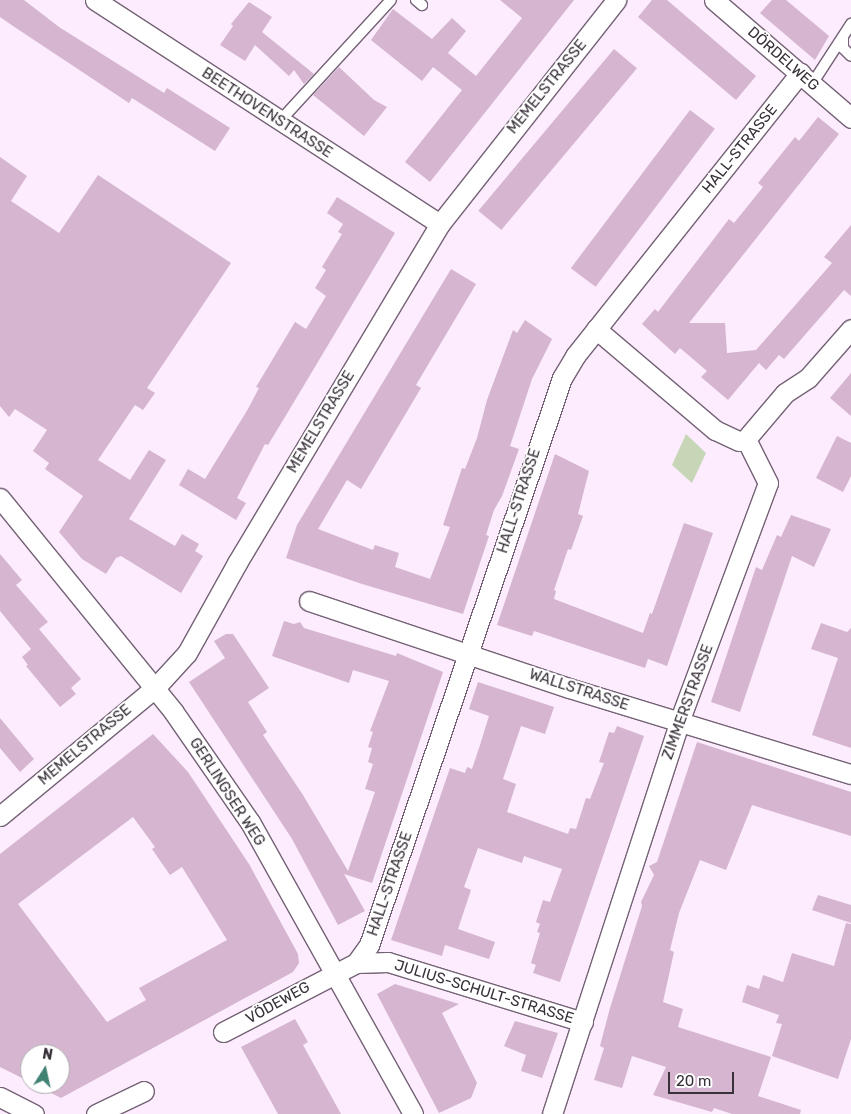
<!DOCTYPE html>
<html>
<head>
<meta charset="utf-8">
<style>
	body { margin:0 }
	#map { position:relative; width:851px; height:1114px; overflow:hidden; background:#fcecfe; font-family:Rubik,sans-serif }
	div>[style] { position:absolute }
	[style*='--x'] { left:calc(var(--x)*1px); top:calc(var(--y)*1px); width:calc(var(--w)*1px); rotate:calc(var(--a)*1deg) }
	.green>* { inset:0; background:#c8d6b8 }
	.building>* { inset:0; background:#d5b5cf; transform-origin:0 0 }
	.roads { filter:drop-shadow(1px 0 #746275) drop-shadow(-1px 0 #746275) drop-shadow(0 1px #746275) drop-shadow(0 -1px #746275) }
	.lane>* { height:10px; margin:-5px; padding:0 5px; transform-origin:5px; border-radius:5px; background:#fff }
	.street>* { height:19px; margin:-9.5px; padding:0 9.5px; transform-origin:9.5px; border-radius:9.5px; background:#fff }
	span { translate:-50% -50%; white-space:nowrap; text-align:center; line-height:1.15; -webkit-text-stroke:4px #fff; paint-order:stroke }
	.street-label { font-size:15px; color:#39313a }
	.north { position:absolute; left:20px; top:1044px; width:50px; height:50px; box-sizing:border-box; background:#fff; border:1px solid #b0adb0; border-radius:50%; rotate:10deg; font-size:14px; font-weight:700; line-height:20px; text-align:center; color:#39313a }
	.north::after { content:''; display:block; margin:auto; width:18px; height:22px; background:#408273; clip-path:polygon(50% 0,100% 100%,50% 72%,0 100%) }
	.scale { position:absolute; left:668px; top:1072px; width:66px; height:22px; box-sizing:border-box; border:2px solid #39313a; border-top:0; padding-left:6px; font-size:15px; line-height:18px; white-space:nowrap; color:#39313a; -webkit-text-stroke:4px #fff; paint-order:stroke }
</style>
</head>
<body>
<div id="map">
	<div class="green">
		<i style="clip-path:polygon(686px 434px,706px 453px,692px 483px,672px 465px)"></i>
	</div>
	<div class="building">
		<i style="clip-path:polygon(0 0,24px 0,59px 27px,164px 93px,167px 88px,230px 128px,215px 151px,132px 98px,129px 103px,13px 26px,0 17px)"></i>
		<i style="clip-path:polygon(500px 0,574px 0,430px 182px,405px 162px,462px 90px,433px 67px,422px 81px,371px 40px,393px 9px,432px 39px,452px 18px,466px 31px,448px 53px,476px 76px,522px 18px)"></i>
		<i style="clip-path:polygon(652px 0,667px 0,756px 76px,736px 100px,638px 17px)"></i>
		<i style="clip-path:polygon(772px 0,786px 0,829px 36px,815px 60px,760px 13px)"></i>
		<i style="clip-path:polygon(249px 2px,272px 17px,262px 32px,314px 74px,304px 84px,294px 70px,289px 76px,255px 45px,245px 61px,220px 45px,233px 26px,231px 24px)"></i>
		<i style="left:614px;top:49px;width:30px;height:211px;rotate:40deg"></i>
		<i style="clip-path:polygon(339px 67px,374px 100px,387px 107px,364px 136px,313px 95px)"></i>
		<i style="left:690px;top:110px;width:31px;height:198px;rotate:37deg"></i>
		<i style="clip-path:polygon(818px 117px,839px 134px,689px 323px,725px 323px,727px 353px,756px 350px,832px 263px,824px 257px,851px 225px,851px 296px,844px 290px,784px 359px,779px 355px,766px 370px,759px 363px,728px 400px,701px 377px,707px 371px,680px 348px,675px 354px,642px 324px,655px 309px,658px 312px,729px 219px,734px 223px,763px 187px,758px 183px,795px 137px,799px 141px)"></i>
		<i style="clip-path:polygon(0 157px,27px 176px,11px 201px,59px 233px,98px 175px,231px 263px,147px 388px,155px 393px,143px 410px,135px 405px,98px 460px,130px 480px,149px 450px,166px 460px,129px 519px,175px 546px,182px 534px,199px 544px,195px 551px,203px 556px,181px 593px,121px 556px,116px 558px,106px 574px,82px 559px,59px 532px,83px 496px,45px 469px,49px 463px,33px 451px,47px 430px,15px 409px,9px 417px,0 406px)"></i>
		<i style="clip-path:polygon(337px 197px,395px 233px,291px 407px,268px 445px,265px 444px,237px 498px,246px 503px,236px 520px,179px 485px,188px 469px,205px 479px,248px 409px,259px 388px,256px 387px,295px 322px,306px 329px,326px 296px,315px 288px,326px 270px,322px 267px,342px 234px,338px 232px,343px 224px,327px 213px)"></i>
		<i style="clip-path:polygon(451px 269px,476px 284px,416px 385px,421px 388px,361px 489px,347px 480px,318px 529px,373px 550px,375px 545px,399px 553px,395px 567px,430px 579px,450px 527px,443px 525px,462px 468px,465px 469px,477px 438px,487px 400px,513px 330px,517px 333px,525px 320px,552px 339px,532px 379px,510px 446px,519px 449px,502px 496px,494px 510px,486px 535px,489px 536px,463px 614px,362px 584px,286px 558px,297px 525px)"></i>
		<i style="clip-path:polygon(851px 373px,851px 416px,830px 398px)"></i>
		<i style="clip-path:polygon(837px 436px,851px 443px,851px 476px,843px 492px,816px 478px)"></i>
		<i style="clip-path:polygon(555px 454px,589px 471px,578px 514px,583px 516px,571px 550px,568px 549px,554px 590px,556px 591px,554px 599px,643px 633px,650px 613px,652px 614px,684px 523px,713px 533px,667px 666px,648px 659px,645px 668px,534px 631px,532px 636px,497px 625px)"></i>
		<i style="clip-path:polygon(791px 515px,831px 529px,814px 567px,792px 556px,740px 712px,711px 702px,756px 567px,762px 570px,777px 535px,781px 537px)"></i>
		<i style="clip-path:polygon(0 554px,22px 580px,16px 585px,48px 622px,39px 629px,81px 679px,71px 688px,76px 694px,60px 707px,26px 666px,28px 665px,22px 657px,31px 649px,0 611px)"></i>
		<i style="clip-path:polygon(284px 621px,294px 624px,300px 622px,304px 628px,396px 656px,397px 653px,443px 672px,372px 883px,344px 874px,365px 911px,338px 925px,292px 839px,189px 682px,225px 658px,214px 641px,226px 634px,233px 634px,269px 688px,248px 702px,267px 732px,263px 735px,303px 795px,348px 871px,375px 792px,365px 789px,373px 764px,368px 762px,372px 748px,368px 747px,373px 732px,370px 731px,389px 681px,353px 670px,349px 683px,272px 656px)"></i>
		<i style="clip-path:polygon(821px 623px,847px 632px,851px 628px,851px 748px,812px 735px,838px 658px,811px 649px)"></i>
		<i style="clip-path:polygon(478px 682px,554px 707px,545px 734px,521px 726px,503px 779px,516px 784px,507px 812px,568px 834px,570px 828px,576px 829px,586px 798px,590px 799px,604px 763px,599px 762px,609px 732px,614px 733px,617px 726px,644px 736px,560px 982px,533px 973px,536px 965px,531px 963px,540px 933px,537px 932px,540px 924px,536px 922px,543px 900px,550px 902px,562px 869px,524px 856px,522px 863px,478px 848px,464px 887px,471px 890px,458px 929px,495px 942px,489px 959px,445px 945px,442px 956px,391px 940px,450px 768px,465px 773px,467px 767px,472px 769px,480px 745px,489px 716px,469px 709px)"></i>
		<i style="clip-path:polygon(0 718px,34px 759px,20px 772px,0 748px)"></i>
		<i style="clip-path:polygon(evenodd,153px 734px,188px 772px,249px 864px,298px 954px,299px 963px,293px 972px,61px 1098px,33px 1084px,60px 1084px,60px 1054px,30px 1054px,30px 1082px,0 1067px,0 854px,153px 734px,133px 817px,155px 847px,152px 849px,170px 875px,182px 867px,227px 940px,139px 988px,146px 1000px,107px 1022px,18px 904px,133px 817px)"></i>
		<i style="clip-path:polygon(697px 742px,851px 792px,851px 836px,752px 805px,726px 870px,700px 860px,679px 913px,670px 950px,674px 952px,663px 1002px,683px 1009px,678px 1027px,771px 1057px,758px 1096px,801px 1110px,800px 1114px,732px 1114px,714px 1108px,712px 1112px,653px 1095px,666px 1067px,632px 1056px,622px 1088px,594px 1080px,604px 1048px,600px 1046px,610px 1008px,642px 906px,641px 902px,654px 875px,649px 866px,657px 862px)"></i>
		<i style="clip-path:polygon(818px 895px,851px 905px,851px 923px,812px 910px)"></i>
		<i style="clip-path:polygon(846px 923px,851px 924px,851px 1039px,838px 1079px,772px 1056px,782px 1024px,776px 1023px,779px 1015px,742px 1002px,747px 985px,759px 989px,763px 975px,783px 982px,792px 953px,834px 966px)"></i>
		<i style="clip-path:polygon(395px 984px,459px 1004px,442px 1013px,477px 1083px,471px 1098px,439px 1113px,377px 994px)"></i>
		<i style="clip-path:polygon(295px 1019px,308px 1042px,303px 1045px,341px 1114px,278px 1114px,241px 1047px)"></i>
		<i style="clip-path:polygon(515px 1021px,558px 1033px,542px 1078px,521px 1071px,526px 1055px,504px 1046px)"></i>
	</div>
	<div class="roads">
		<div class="lane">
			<i style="--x:416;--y:0;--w:8;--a:40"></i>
			<i style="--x:843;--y:37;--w:11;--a:90"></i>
			<i style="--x:843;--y:48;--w:11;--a:45"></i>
			<i style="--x:812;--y:84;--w:72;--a:-57"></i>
			<i style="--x:280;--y:121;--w:164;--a:-47.5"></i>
		</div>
		<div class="street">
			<i style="--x:95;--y:0;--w:411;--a:33"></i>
			<i style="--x:714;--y:0;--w:181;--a:40.7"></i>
			<i style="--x:596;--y:329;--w:156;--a:40.3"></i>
			<i style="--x:715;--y:430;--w:26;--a:25"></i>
			<i style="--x:0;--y:498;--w:274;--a:50.9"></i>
			<i style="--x:173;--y:711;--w:135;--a:55.3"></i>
			<i style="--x:250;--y:822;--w:334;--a:60.8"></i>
			<i style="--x:309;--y:601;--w:274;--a:18.5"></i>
			<i style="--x:569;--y:688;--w:295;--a:17"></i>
			<i style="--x:0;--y:816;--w:201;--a:-39.6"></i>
			<i style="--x:155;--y:688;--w:47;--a:-47.6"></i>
			<i style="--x:187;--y:653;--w:103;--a:-60.9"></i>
			<i style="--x:237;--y:563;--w:395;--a:-59.1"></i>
			<i style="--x:440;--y:224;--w:285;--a:-51.8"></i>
			<i style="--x:356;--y:963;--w:32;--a:-2"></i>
			<i style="--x:388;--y:962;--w:204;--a:17.1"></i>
			<i style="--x:223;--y:1032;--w:150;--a:-27.4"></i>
			<i style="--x:356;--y:963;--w:22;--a:-54"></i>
			<i style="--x:369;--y:945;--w:599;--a:-71.2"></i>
			<i style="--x:562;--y:378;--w:26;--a:-59"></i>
			<i style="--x:575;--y:356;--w:362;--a:-51.5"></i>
			<i style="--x:0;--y:1097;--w:38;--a:27"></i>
			<i style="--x:96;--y:1114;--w:53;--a:-25.6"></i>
			<i style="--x:552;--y:1114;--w:412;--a:-72"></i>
			<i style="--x:679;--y:722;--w:255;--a:-69.6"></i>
			<i style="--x:768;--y:483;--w:49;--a:-116.6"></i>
			<i style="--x:746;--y:439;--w:60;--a:-49.7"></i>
			<i style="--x:785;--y:393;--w:27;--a:-33"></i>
			<i style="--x:808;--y:378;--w:65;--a:-48.7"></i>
		</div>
	</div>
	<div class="street-label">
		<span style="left:783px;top:59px;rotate:41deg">DÖRDELWEG</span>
		<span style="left:547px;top:87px;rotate:-51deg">MEMELSTRASSE</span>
		<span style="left:267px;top:113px;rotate:33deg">BEETHOVENSTRASSE</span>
		<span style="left:740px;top:149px;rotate:-51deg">HALL-STRASSE</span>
		<span style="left:321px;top:422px;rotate:-59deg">MEMELSTRASSE</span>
		<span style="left:519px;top:501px;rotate:-72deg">HALL-STRASSE</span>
		<span style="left:579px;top:690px;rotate:18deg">WALLSTRASSE</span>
		<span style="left:688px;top:702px;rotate:-70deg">ZIMMERSTRASSE</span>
		<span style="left:85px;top:745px;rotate:-40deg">MEMELSTRASSE</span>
		<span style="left:227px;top:792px;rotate:57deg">GERLINGSER WEG</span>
		<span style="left:390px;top:884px;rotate:-71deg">HALL-STRASSE</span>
		<span style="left:484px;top:992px;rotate:17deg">JULIUS-SCHULT-STRASSE</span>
		<span style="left:278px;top:1003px;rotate:-29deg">VÖDEWEG</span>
	</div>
	<div class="north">N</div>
	<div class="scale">20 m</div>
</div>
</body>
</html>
